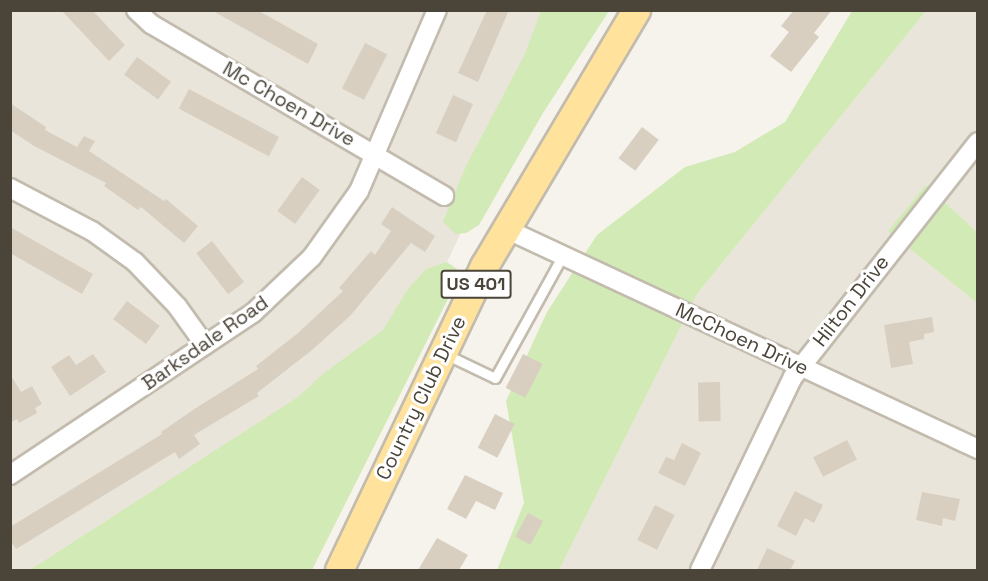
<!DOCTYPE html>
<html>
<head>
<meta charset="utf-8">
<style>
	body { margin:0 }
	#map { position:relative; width:988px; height:581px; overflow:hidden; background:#f6f3ec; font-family:"Space Grotesk",sans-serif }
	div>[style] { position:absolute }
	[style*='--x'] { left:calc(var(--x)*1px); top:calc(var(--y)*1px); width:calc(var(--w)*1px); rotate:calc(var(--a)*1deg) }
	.residential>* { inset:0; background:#eae5da }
	.green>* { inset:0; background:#d2eab5 }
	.building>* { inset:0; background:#d8cfc1; transform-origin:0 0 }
	.roads { filter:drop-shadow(2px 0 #c2bbae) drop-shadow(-2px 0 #c2bbae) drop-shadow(0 2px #c2bbae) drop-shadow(0 -2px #c2bbae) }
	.service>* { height:9px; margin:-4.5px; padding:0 4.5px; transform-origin:4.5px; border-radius:4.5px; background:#fff }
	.minor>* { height:18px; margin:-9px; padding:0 9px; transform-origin:9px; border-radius:9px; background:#fff }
	.primary>* { height:27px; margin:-13.5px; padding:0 13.5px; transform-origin:13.5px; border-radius:13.5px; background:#ffe39c }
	span { translate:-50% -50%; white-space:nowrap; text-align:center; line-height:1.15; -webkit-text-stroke:6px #fff; paint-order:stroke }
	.shield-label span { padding:2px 4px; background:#fff; border:2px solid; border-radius:4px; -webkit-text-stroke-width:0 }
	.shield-label { font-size:18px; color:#4b4439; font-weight:700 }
	.street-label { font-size:20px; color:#4b4439 }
	.frame { position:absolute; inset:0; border:12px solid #4b4439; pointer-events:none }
</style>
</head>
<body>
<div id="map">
	<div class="residential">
		<i style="clip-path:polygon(10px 11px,565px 11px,447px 262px,388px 351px,72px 570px,11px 570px)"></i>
		<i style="clip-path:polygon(926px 11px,977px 11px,977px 232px,926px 185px,889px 231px,977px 303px,977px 570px,559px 570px,697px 294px)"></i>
	</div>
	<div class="green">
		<i style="clip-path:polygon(541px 11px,609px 11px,543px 113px,479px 225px,466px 233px,456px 234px,443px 222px,466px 166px,524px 56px)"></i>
		<i style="clip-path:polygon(852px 11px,926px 11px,697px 294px,559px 570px,497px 570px,524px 503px,506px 401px,547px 312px,597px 235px,685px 167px,735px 152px,785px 122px)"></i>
		<i style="clip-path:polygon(926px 185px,977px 232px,977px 303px,888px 231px)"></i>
		<i style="clip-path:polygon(447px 262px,457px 269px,456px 283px,312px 570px,30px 570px,298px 397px,324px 373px,383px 330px,408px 289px,426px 269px)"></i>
	</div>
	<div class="building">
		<i style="clip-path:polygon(61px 10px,92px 10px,125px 45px,109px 61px)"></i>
		<i style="clip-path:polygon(211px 10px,257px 10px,318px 44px,308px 64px)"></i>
		<i style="clip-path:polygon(487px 10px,509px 10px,478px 82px,458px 73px)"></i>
		<i style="clip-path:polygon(794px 10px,832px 10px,814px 33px,819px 37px,791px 72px,770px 56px,789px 32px,781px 26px)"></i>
		<i style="left:365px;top:43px;width:25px;height:51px;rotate:27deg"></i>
		<i style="left:137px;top:57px;width:42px;height:22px;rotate:36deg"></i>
		<i style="left:189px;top:89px;width:102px;height:22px;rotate:28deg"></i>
		<i style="left:453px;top:95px;width:22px;height:42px;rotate:24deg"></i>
		<i style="clip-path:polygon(10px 103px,46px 127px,45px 130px,77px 147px,84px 136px,95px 141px,89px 151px,164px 201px,166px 199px,198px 226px,184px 243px,141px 207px,138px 210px,104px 186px,106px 183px,34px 146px,10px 130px)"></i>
		<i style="left:642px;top:127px;width:21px;height:39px;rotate:37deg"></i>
		<i style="left:302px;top:177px;width:22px;height:42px;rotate:36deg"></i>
		<i style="clip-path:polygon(392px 207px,435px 236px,425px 252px,411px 243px,350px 316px,312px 350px,257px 393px,259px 396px,194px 435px,200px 444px,179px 459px,175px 452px,16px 549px,10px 540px,10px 527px,162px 434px,161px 432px,196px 408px,258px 369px,256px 366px,298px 333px,343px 291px,339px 288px,371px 251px,375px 255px,391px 231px,381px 224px)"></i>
		<i style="clip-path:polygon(10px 227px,93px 274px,82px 294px,10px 253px)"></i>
		<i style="left:212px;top:241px;width:52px;height:20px;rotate:52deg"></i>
		<i style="left:127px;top:301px;width:41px;height:23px;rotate:37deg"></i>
		<i style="clip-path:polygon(932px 317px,934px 332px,924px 334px,924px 339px,909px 342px,913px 364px,891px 368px,884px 325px)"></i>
		<i style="clip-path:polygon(93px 354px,106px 372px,70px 396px,51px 367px,69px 355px,76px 365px)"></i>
		<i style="left:523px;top:354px;width:22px;height:38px;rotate:27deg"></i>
		<i style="clip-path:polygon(10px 374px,21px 392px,32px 386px,42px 404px,35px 408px,37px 413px,19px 423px,17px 419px,10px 423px)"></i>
		<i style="left:720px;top:382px;width:39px;height:22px;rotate:89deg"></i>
		<i style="left:495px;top:414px;width:22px;height:38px;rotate:27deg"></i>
		<i style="left:847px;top:440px;width:22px;height:38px;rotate:63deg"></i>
		<i style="clip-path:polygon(682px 443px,701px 453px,685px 486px,658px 473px,666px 457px,674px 460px)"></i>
		<i style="clip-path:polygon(465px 475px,503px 493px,495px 510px,476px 501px,466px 519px,447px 509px)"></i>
		<i style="clip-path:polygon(795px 491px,823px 505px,814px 523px,805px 518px,796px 536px,777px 526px)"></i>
		<i style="clip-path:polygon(922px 492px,960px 499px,955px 521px,943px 518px,942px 526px,916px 520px)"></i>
		<i style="left:655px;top:505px;width:22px;height:39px;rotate:27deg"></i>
		<i style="left:528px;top:513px;width:17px;height:27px;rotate:28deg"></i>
		<i style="clip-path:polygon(437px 538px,468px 555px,459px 570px,418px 570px)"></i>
		<i style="clip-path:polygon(767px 548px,795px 561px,790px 570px,757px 570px)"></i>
	</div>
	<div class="roads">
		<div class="service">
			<i style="--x:445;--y:354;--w:55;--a:25.6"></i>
			<i style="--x:495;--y:378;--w:141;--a:-61.1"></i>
		</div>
		<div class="minor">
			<i style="--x:136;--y:10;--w:21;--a:43"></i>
			<i style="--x:151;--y:24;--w:340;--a:30.4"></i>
			<i style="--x:10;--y:188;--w:93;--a:27.7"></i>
			<i style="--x:92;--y:231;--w:53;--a:35.8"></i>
			<i style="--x:135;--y:262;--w:61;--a:46.3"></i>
			<i style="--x:177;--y:306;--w:48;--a:54.3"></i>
			<i style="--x:506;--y:229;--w:521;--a:24.99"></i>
			<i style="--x:10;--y:475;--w:292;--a:-33.7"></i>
			<i style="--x:253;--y:313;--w:81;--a:-43.5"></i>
			<i style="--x:312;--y:257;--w:81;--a:-54.5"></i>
			<i style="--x:359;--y:191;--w:197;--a:-66.7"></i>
			<i style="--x:700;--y:570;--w:214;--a:-64.3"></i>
			<i style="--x:793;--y:377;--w:299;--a:-51.8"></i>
		</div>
		<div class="primary">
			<i style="--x:339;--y:570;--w:337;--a:-64.5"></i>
			<i style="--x:484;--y:266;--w:298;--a:-59.3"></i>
		</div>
	</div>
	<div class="shield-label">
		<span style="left:476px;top:284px">US 401</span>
	</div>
	<div class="street-label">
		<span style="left:289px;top:104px;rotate:30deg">Mc Choen Drive</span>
		<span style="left:851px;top:301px;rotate:-52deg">Hilton Drive</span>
		<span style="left:742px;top:339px;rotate:25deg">McChoen Drive</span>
		<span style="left:205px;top:343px;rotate:-35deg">Barksdale Road</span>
		<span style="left:421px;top:398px;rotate:-64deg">Country Club Drive</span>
	</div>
	<div class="frame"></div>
</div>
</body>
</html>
